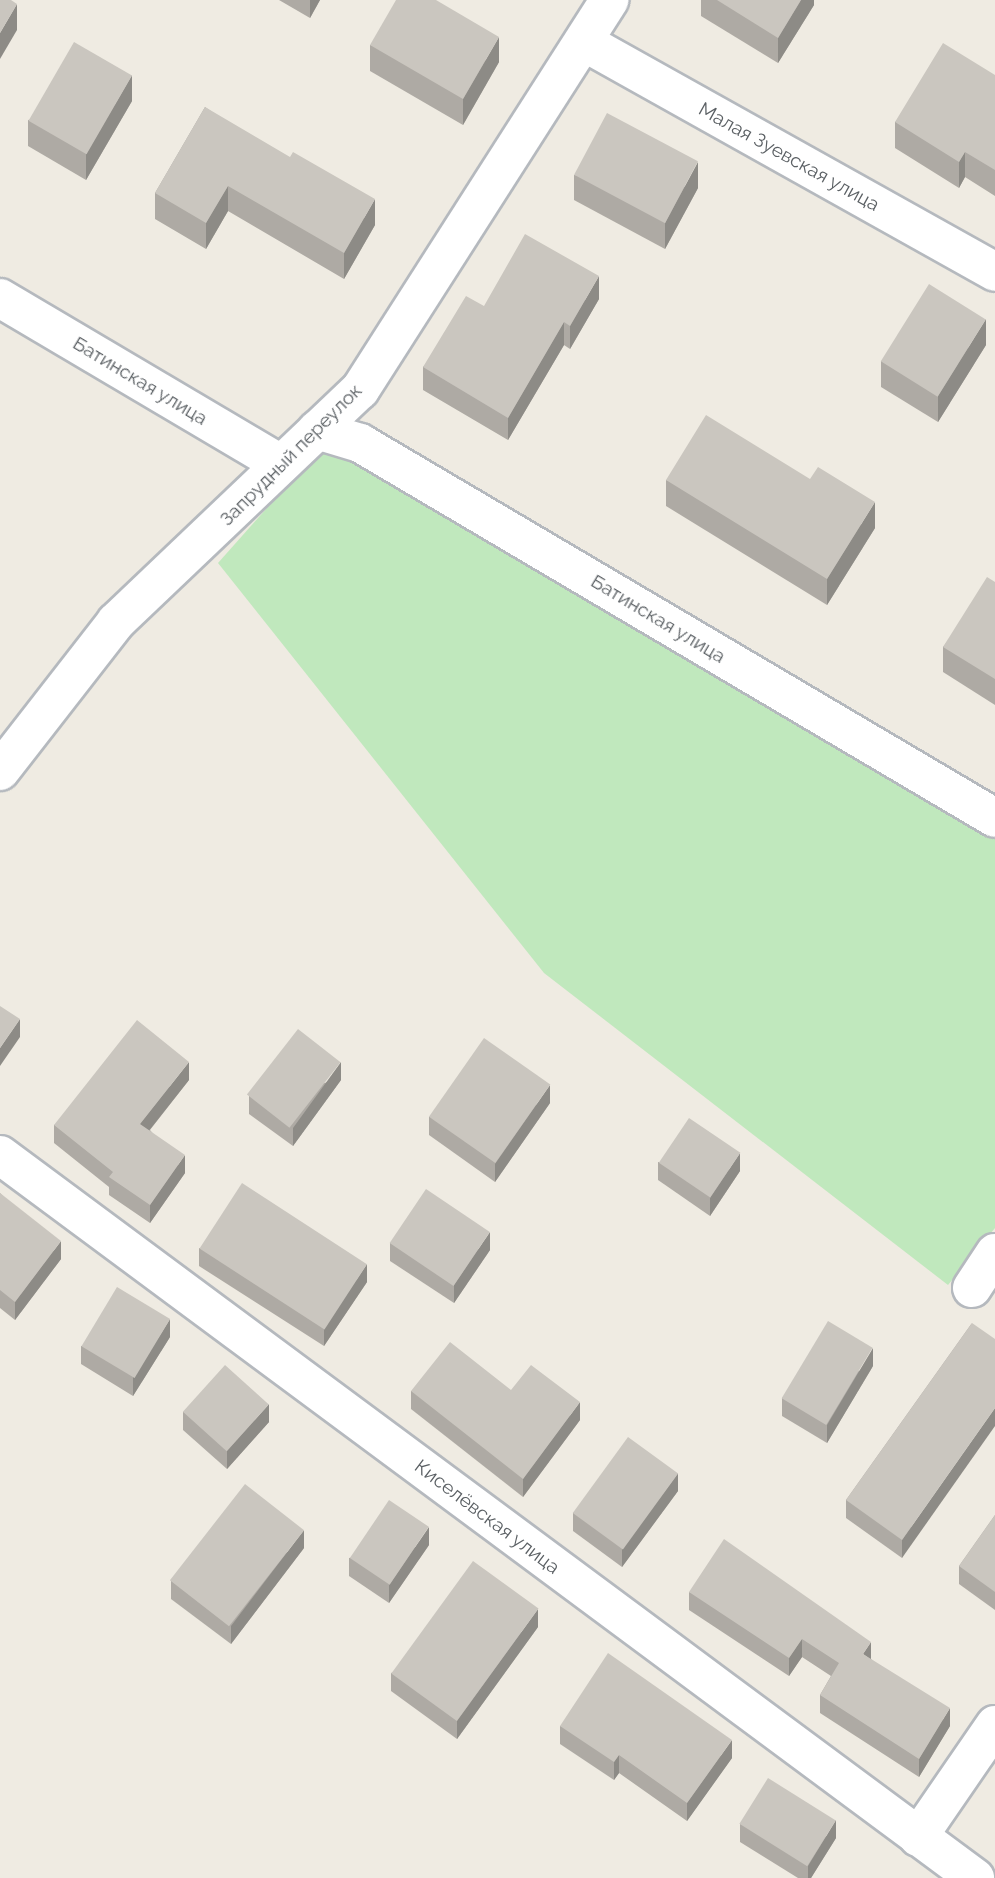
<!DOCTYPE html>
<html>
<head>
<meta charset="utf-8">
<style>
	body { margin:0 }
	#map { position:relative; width:995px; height:1878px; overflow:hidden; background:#efebe2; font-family:Raleway,sans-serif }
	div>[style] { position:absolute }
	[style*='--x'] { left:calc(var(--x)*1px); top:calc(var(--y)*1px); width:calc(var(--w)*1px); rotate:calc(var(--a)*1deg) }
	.green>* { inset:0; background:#c0e8bd }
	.roads { filter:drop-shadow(2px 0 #b5b9be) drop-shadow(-2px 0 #b5b9be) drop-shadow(0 2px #b5b9be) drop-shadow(0 -2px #b5b9be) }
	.minor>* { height:38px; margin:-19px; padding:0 19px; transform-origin:19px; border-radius:19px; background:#fff }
	.wall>* { inset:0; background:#aeaaa4 }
	.shaded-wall>* { inset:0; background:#8d8b86 }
	.building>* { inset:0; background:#cac6bf; transform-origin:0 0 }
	span { translate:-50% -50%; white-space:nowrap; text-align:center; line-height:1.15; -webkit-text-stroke:6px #fff; paint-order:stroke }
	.street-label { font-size:19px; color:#5b6064 }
</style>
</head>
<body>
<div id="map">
	<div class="green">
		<i style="clip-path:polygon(324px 444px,995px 833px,995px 1228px,948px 1285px,544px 973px,218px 563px)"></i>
	</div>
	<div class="roads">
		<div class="minor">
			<i style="--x:584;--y:42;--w:471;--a:29.2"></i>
			<i style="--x:0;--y:298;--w:326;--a:30.6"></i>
			<i style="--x:317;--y:430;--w:45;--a:16.8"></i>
			<i style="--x:360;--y:443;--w:737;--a:30.56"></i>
			<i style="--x:0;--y:771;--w:189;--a:-52.1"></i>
			<i style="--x:116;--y:622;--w:337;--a:-43.6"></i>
			<i style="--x:360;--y:390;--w:463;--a:-57.4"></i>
			<i style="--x:0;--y:1155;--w:1214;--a:36.56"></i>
			<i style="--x:972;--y:1288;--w:42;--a:-56.7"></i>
			<i style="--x:918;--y:1837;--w:136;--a:-55.5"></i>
		</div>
	</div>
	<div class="wall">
		<i style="clip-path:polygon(279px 0,320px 0,310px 18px)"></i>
		<i style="clip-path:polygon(701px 0,814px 0,814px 5px,778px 63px,701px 16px)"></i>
		<i style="clip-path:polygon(370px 45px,499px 62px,463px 125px,370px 71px)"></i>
		<i style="clip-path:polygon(995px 75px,995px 196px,965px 177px,959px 188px,895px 148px,895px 122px)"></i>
		<i style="clip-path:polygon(132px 101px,86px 180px,28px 146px,28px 120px)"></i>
		<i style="clip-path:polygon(205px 107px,375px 225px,344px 279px,228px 211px,206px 249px,155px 219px,155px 193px)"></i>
		<i style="clip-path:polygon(574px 175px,698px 188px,665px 249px,574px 200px)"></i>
		<i style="clip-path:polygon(599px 299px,570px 349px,564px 345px,508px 440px,423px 390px,423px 367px,484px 306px)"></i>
		<i style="clip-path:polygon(986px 345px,938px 422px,881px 387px,881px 361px)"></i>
		<i style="clip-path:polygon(666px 480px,875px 528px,827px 605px,666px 506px)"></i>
		<i style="clip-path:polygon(995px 582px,995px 705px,943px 672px,943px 647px)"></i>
		<i style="clip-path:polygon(189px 1080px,150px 1130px,185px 1173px,150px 1223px,109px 1195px,109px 1187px,54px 1143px,54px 1125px)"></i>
		<i style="clip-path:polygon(341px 1080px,293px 1146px,249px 1114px,249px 1096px)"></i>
		<i style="clip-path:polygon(550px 1103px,495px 1182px,429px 1135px,429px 1117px)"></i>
		<i style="clip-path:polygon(658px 1162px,740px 1171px,710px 1216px,658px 1180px)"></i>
		<i style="clip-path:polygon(0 1193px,61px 1259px,15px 1320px,0 1308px)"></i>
		<i style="clip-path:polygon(390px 1243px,490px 1250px,454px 1303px,390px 1261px)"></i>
		<i style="clip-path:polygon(199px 1248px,367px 1282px,324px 1346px,199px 1266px)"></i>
		<i style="clip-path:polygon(972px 1323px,902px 1558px,846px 1518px,846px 1500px)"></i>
		<i style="clip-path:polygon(170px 1337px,133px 1396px,81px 1364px,81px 1346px)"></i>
		<i style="clip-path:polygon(873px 1366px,827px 1443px,782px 1416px,782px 1398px)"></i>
		<i style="clip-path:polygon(511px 1390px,580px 1420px,523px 1497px,411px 1409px,411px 1391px)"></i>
		<i style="clip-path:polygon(183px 1412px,269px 1422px,227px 1469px,183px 1430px)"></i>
		<i style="clip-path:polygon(678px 1491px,622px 1567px,573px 1531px,573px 1513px)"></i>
		<i style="clip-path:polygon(995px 1515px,995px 1610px,959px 1584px,959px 1566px)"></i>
		<i style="clip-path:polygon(429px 1545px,389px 1603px,349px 1576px,349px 1558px)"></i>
		<i style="clip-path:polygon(304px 1548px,231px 1644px,171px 1599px,171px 1581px)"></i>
		<i style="clip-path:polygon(689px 1592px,871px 1659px,950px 1726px,919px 1777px,820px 1713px,820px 1695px,831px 1676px,802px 1657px,789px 1676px,689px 1610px)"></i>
		<i style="clip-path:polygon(538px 1627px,457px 1739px,391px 1691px,391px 1673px)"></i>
		<i style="clip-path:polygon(560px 1726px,732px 1758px,687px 1821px,619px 1773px,614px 1780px,560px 1744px)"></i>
		<i style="clip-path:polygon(740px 1824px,836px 1838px,811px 1878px,798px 1878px,740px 1842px)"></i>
	</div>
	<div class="shaded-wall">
		<i style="clip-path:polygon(310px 0,320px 0,310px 18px)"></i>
		<i style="clip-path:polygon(801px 0,814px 0,814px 5px,778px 63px,778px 38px)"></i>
		<i style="clip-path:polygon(17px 4px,17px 30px,0 59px,0 33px)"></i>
		<i style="clip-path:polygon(499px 37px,499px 62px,463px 125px,463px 99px)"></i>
		<i style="clip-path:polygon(132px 75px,132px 101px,86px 180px,86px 154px)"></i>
		<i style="clip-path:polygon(965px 152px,965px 177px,959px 188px,959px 162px)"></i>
		<i style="clip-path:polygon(698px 162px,698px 188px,665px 249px,665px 223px)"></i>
		<i style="clip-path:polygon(228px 186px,228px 211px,206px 249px,206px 223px)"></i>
		<i style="clip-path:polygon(375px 199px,375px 225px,344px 279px,344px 253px)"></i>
		<i style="clip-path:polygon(599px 276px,599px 299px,570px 349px,570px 326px)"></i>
		<i style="clip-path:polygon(986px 319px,986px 345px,938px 422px,938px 396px)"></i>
		<i style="clip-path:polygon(564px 322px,564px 345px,508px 440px,508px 418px)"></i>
		<i style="clip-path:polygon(875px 502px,875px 528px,827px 605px,827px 579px)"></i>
		<i style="clip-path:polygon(20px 1019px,20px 1037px,0 1066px,0 1048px)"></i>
		<i style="clip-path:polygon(189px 1062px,189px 1080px,140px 1142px,140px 1124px)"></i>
		<i style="clip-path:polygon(341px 1062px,341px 1080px,293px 1146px,293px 1128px)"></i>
		<i style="clip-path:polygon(550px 1085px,550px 1103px,495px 1182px,495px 1164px)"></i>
		<i style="clip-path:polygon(740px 1153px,740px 1171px,710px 1216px,710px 1198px)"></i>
		<i style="clip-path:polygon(185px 1155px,185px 1173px,150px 1223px,150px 1205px)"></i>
		<i style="clip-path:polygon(490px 1232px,490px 1250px,454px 1303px,454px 1285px)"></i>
		<i style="clip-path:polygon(61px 1241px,61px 1259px,15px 1320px,15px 1302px)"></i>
		<i style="clip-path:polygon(367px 1264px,367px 1282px,324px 1346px,324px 1328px)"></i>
		<i style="clip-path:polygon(170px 1319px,170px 1337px,133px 1396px,133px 1378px)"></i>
		<i style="clip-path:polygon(873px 1348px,873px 1366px,827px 1443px,827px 1425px)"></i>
		<i style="clip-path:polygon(580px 1402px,580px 1420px,523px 1497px,523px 1479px)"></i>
		<i style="clip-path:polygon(269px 1404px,269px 1422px,227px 1469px,227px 1451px)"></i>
		<i style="clip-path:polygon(995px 1408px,995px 1426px,902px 1558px,902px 1540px)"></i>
		<i style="clip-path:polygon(678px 1473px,678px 1491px,622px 1567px,622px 1549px)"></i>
		<i style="clip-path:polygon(429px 1527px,429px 1545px,389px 1603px,389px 1585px)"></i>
		<i style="clip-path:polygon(304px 1530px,304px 1548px,231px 1644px,231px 1626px)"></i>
		<i style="clip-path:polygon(538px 1609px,538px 1627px,457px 1739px,457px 1721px)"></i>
		<i style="clip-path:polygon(802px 1639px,802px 1657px,789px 1676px,789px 1658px)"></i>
		<i style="clip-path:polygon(871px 1642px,871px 1660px,863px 1654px)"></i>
		<i style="clip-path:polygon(950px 1708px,950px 1726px,919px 1777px,919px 1759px)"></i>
		<i style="clip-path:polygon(732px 1740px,732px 1758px,687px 1821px,687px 1803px)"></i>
		<i style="clip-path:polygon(619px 1755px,619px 1773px,614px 1780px,614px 1762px)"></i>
		<i style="clip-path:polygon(836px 1820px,836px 1838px,811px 1878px,808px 1878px,808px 1866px)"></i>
	</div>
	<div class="building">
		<i style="clip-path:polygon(0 0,11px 0,17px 4px,0 33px)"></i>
		<i style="clip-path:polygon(396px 0,436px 0,499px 37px,463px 99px,370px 45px)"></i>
		<i style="clip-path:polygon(717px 0,801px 0,778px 38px)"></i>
		<i style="left:74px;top:42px;width:67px;height:91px;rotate:30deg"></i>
		<i style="clip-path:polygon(943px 43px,995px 75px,995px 170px,965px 152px,959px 162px,895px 122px)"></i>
		<i style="clip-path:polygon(205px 107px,290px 157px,293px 152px,375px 199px,344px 253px,228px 186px,206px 223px,155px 193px)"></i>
		<i style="left:607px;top:113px;width:103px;height:70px;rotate:28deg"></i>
		<i style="clip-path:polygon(525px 234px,599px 276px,570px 326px,564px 322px,508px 418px,423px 367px,466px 296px,484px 306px)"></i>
		<i style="left:929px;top:284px;width:67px;height:91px;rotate:32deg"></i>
		<i style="clip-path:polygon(706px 415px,810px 479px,818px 467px,875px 502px,827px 579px,666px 480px)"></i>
		<i style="clip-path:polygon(987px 577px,995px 582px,995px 679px,943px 647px)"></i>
		<i style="clip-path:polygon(0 1006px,20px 1019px,0 1048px)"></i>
		<i style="clip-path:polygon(137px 1020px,189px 1062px,140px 1124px,185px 1155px,150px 1205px,109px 1177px,113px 1172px,54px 1125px)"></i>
		<i style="left:298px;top:1029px;width:54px;height:83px;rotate:38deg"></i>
		<i style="left:484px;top:1038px;width:81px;height:96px;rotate:35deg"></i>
		<i style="left:689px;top:1118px;width:62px;height:54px;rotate:34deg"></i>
		<i style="left:242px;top:1183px;width:149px;height:78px;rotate:33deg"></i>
		<i style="left:426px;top:1189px;width:77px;height:65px;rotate:34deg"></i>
		<i style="clip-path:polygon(0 1193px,61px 1241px,15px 1302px,0 1290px)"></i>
		<i style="left:117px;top:1287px;width:62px;height:69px;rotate:31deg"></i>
		<i style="left:828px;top:1321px;width:52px;height:90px;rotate:31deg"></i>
		<i style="clip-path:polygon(972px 1323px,995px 1339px,995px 1408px,902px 1540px,846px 1500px)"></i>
		<i style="clip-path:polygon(450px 1342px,511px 1390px,531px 1365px,580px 1402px,523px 1479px,411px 1391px)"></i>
		<i style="left:225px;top:1365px;width:59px;height:63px;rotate:42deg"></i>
		<i style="left:628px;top:1437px;width:62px;height:94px;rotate:36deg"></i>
		<i style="left:245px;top:1484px;width:75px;height:122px;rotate:38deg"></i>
		<i style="left:389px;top:1500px;width:48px;height:70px;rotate:34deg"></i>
		<i style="clip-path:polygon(995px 1515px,995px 1592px,959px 1566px)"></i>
		<i style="clip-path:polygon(724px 1539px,871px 1642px,863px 1654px,950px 1708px,919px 1759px,820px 1695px,839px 1663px,802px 1639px,789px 1658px,689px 1592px)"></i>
		<i style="left:473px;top:1561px;width:81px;height:139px;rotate:36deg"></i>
		<i style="clip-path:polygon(608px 1653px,732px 1740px,687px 1803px,619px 1755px,614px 1762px,560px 1726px)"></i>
		<i style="left:768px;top:1778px;width:80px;height:54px;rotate:32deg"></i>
	</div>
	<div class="street-label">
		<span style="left:789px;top:157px;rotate:29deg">Малая Зуевская улица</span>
		<span style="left:140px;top:381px;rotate:31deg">Батинская улица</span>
		<span style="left:291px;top:455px;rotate:-45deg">Запрудный переулок</span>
		<span style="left:658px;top:619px;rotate:31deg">Батинская улица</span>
		<span style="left:487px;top:1517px;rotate:37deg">Киселёвская улица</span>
	</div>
</div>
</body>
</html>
